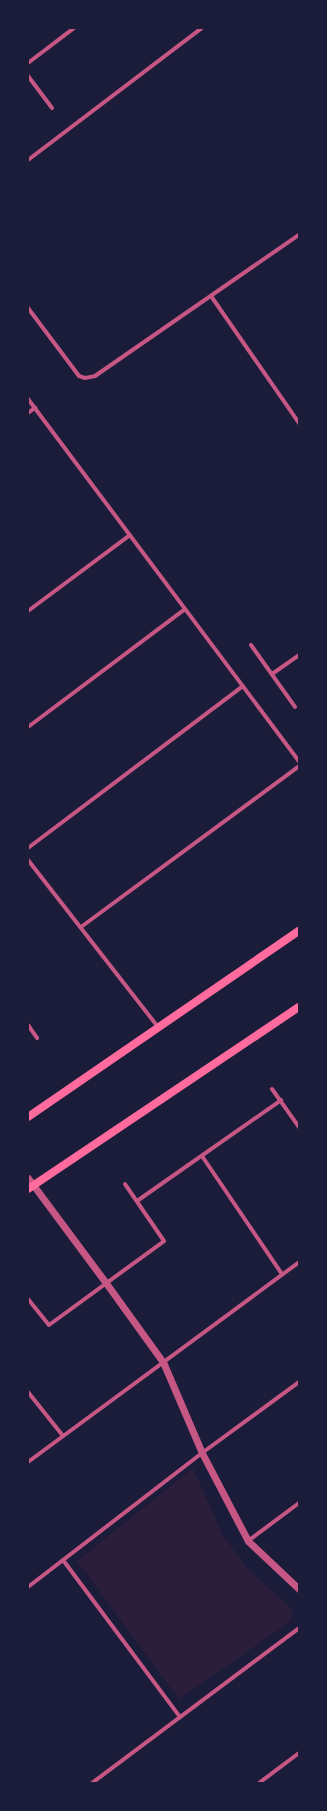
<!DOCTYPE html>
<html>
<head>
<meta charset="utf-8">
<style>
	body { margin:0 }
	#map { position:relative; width:327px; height:1811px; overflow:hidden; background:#1b1b3a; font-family:Lora,serif }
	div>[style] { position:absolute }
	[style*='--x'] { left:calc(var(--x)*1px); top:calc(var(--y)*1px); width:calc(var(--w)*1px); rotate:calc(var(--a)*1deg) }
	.green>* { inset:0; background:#2a1e3b }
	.minor>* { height:4px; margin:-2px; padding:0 2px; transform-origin:2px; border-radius:2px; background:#c65784 }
	.tertiary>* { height:7px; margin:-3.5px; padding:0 3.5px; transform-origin:3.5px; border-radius:3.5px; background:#c65784 }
	.secondary>* { height:8px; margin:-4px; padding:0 4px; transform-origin:4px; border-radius:4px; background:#ff6b9d }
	span { translate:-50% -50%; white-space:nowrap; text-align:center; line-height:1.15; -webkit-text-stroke:3.5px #1b1b3a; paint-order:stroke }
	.frame { position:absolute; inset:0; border:29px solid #1b1b3a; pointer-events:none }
</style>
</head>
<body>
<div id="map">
	<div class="green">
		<i style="clip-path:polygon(193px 1468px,222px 1534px,247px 1568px,292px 1609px,291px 1621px,179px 1699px,77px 1561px)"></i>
	</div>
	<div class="minor">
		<i style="--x:28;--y:63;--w:58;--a:-37.3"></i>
		<i style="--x:28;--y:76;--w:40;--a:53"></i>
		<i style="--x:28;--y:160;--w:218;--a:-37.2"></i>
		<i style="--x:211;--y:296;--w:155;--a:55.3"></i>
		<i style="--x:28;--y:308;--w:85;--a:53.1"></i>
		<i style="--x:79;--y:376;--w:6;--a:18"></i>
		<i style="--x:85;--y:378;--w:10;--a:-11"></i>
		<i style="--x:95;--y:376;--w:248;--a:-34.7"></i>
		<i style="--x:28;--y:399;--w:452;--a:53.2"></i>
		<i style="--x:28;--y:413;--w:9;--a:-36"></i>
		<i style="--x:28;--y:611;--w:127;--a:-36.7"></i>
		<i style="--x:251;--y:645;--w:76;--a:54.6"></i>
		<i style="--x:272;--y:674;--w:33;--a:-35"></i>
		<i style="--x:28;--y:727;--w:195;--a:-36.9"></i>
		<i style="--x:28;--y:848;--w:269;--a:-37"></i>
		<i style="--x:28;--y:860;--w:213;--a:52.1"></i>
		<i style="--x:81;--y:927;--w:271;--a:-36.4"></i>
		<i style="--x:28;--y:1025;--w:16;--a:55"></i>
		<i style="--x:272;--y:1089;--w:47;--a:54.6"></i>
		<i style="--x:202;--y:1156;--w:143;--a:55.9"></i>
		<i style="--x:137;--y:1201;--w:176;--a:-35"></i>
		<i style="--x:28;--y:1299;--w:33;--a:51"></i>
		<i style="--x:49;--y:1325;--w:142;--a:-36.1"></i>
		<i style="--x:164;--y:1241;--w:69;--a:-124.4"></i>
		<i style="--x:28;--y:1392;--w:56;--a:51.5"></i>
		<i style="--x:28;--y:1462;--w:337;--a:-36.4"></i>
		<i style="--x:248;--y:1541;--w:64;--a:-36.7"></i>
		<i style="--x:63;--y:1560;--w:196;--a:53.3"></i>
		<i style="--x:28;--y:1587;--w:220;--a:-37.6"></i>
		<i style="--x:202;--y:1453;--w:120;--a:-36.2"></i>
		<i style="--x:92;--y:1783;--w:259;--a:-36.8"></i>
		<i style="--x:259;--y:1783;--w:50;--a:-36.9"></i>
	</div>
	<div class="tertiary">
		<i style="--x:28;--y:1178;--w:131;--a:53.4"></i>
		<i style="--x:106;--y:1283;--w:97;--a:54.2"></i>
		<i style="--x:163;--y:1362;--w:99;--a:66.8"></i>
		<i style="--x:202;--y:1453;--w:99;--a:62.4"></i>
		<i style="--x:248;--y:1541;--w:70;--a:43.3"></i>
	</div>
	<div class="secondary">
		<i style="--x:28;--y:1117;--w:329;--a:-34.5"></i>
		<i style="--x:28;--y:1189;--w:326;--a:-33.9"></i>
	</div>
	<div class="frame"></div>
</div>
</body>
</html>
